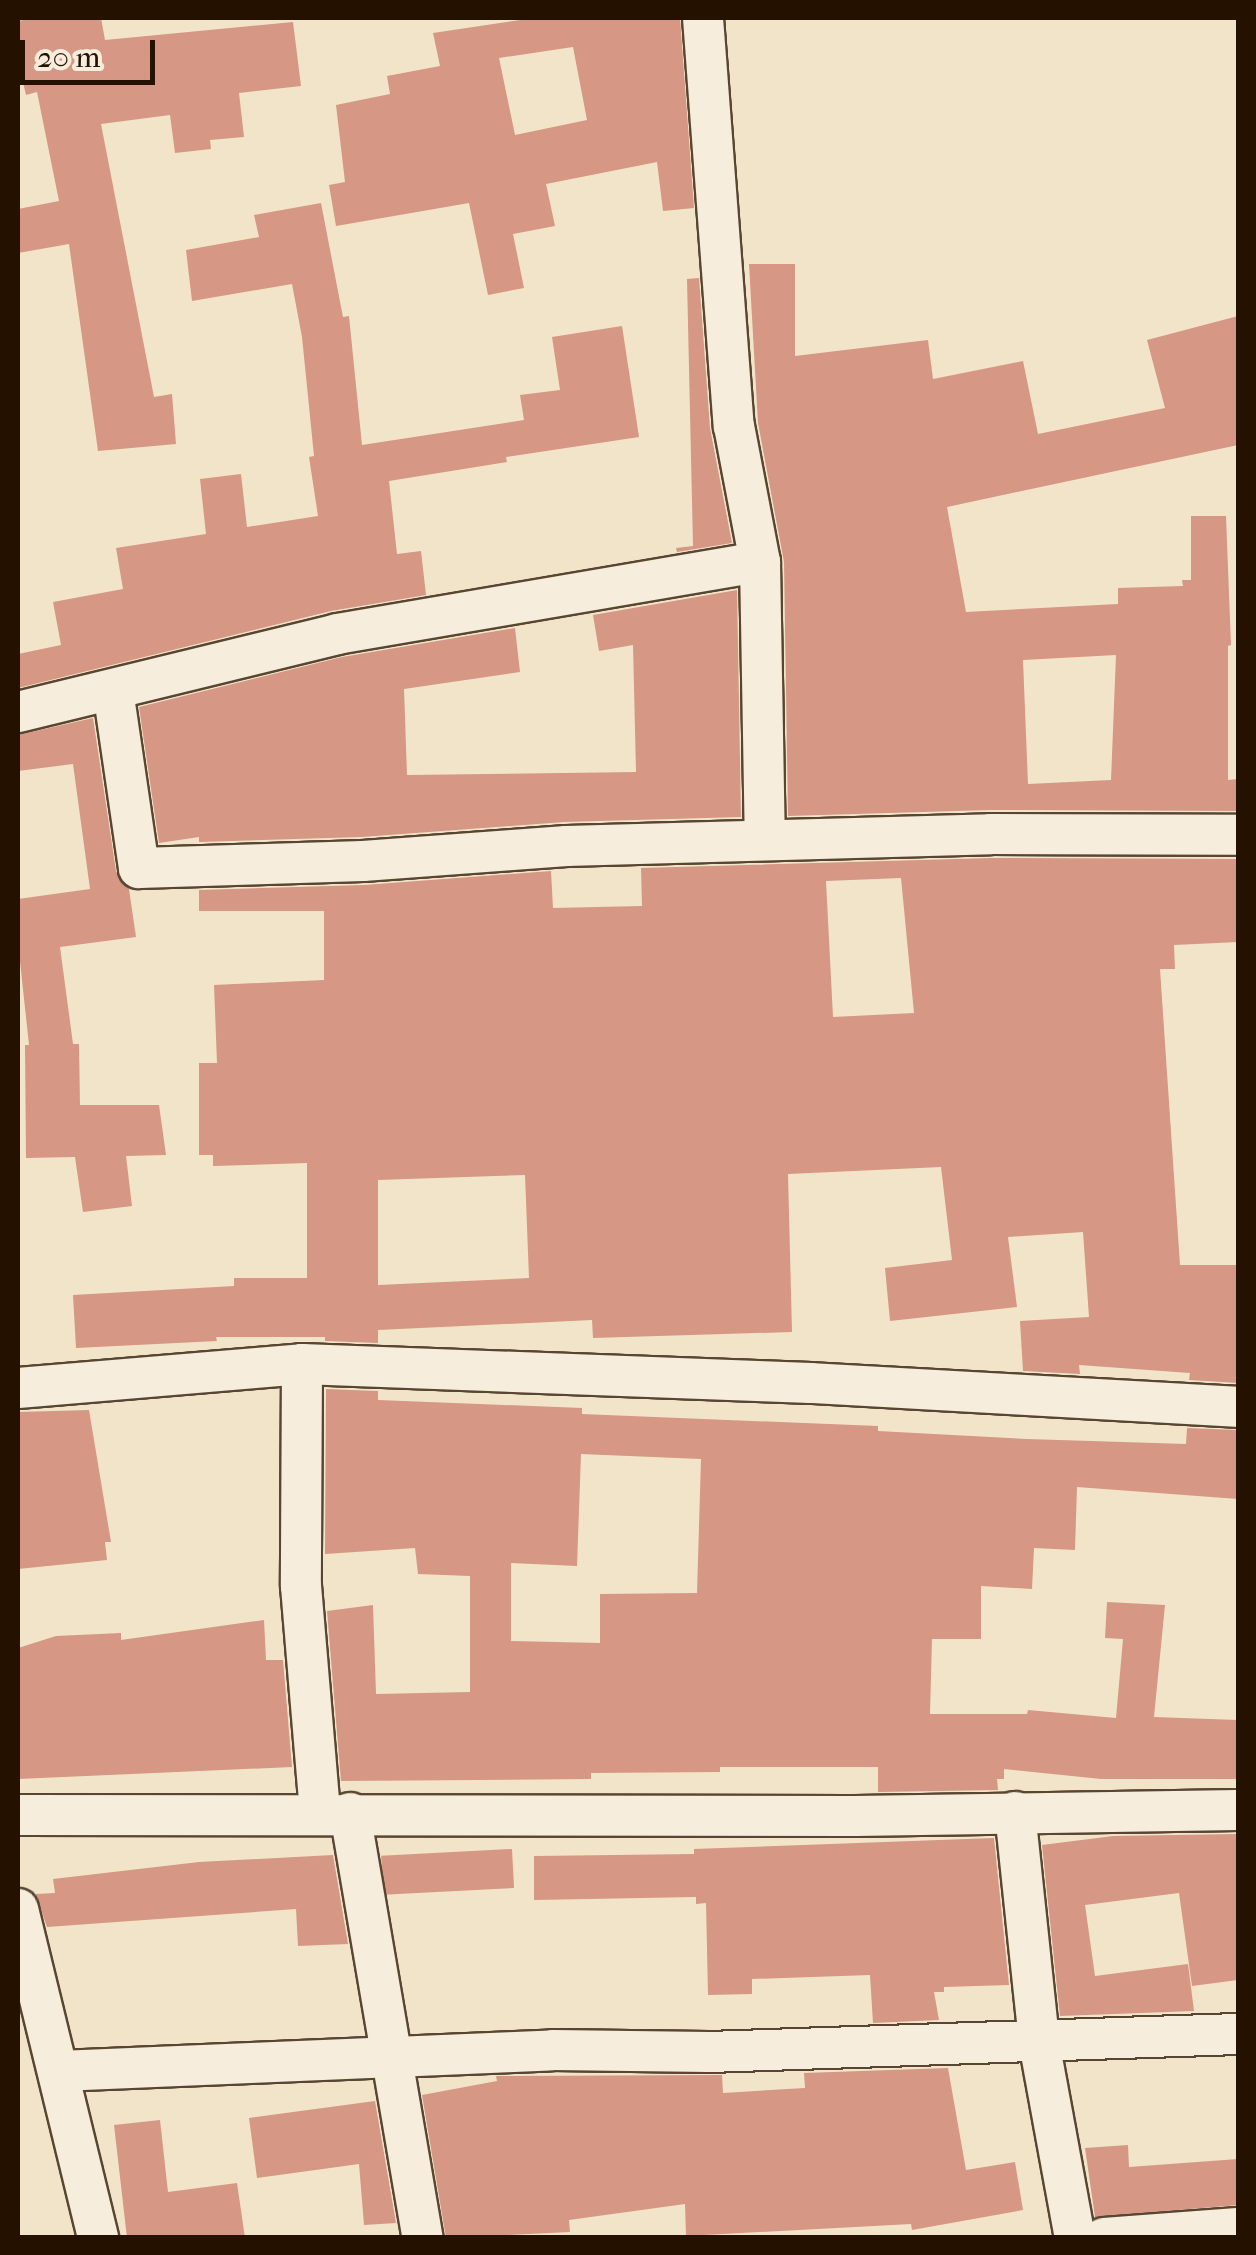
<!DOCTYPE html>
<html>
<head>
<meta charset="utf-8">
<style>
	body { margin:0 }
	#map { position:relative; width:1256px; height:2255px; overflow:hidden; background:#f1e4c9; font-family:"IM FELL French Canon",serif }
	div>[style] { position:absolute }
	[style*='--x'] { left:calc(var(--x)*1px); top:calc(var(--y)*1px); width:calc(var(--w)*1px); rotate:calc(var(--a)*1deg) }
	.building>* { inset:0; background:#d69784; transform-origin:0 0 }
	.roads { filter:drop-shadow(2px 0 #584632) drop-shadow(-2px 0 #584632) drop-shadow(0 2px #584632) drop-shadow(0 -2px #584632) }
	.minor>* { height:40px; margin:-20px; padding:0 20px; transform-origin:20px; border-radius:20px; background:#f6eddc }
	span { translate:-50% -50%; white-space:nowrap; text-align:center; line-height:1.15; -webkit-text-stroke:9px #f6eddc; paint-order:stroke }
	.frame { position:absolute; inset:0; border:20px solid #251100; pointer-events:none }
	.scale { position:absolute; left:20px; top:40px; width:135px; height:45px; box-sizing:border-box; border:5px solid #251100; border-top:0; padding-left:12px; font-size:30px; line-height:35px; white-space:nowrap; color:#251100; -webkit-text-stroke:8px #f6eddc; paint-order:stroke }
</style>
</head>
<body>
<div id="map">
	<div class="building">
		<i style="clip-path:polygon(33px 18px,101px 18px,105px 40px,293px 22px,301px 86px,239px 93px,244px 137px,210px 140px,211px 149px,175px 153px,170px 115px,101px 124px,154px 397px,172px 394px,176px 444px,98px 451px,69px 244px,18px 253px,18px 209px,59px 201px,37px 92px,26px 95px,18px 61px,18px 21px)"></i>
		<i style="clip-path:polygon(evenodd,534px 18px,680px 18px,694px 208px,663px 211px,657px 162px,546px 184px,555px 226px,513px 234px,524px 288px,488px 295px,469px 203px,336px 226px,329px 185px,345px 182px,336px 105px,390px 94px,387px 76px,440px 66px,433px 33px,534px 18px,573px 47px,587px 120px,515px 135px,499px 58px,573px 47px)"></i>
		<i style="clip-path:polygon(321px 203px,343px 317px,349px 316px,362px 445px,524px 420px,520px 395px,560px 390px,552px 337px,622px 326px,639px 437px,506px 457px,507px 462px,389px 481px,397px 554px,421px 551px,426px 595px,331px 611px,18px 688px,18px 654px,61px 645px,53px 602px,123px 589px,116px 548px,206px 534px,200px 479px,241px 474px,247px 527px,318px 516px,309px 457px,314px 456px,302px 337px,292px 284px,192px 301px,186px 250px,259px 237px,254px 215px)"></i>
		<i style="clip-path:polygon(evenodd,749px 264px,795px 264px,795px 356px,928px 340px,933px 379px,1023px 361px,1038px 434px,1165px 408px,1147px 340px,1238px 316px,1238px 445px,947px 507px,966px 612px,1118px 604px,1118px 588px,1183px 586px,1182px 580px,1191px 580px,1191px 516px,1226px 516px,1231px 645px,1228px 646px,1228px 780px,1238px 779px,1238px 811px,990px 810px,788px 816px,784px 562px,758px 423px,749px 264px,1116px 655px,1111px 780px,1028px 784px,1023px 660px,1116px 655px)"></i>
		<i style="clip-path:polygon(699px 278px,710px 428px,732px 543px,677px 552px,676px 548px,693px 546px,687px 279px)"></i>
		<i style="clip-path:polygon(737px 590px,741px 817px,564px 822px,362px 837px,199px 842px,199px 837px,159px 843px,139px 707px,342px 657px,515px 628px,520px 672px,404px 689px,407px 775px,636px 772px,633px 645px,599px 651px,593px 615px)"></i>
		<i style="clip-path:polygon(93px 718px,116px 871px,129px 889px,136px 937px,60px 947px,73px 1044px,79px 1044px,80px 1105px,159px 1105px,166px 1155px,126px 1156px,132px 1206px,83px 1212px,75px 1157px,26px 1158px,25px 1045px,29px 1045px,18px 943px,18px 899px,90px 889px,73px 764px,18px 771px,18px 735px)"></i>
		<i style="clip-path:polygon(evenodd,991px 858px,1238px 859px,1238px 942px,1174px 945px,1175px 969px,1160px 969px,1180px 1265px,1238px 1265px,1238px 1383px,1189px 1380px,1190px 1373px,1079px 1365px,1080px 1374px,1023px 1371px,1020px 1321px,1089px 1317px,1083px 1232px,1008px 1237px,1017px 1307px,890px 1321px,885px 1268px,952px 1260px,941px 1167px,788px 1174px,792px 1332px,593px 1338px,592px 1320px,378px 1330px,378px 1343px,325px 1341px,325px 1337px,216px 1337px,217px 1341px,76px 1348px,73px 1295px,234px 1286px,234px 1278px,307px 1278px,307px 1163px,213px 1166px,213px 1155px,199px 1155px,199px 1063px,217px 1063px,214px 985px,324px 980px,324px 911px,199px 911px,199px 890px,364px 885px,551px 871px,553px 908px,642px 906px,641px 868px,991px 858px,901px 878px,914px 1013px,833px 1017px,826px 881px,901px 878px,991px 858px,525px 1175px,529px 1278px,378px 1285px,378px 1180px,525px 1175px)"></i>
		<i style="clip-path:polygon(evenodd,326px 1389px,378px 1391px,378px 1400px,582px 1408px,582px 1414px,878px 1426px,878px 1431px,1027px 1439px,1186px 1444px,1187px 1428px,1238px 1430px,1238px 1499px,1077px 1487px,1075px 1550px,1034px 1548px,1032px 1589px,981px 1586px,981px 1639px,932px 1639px,930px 1714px,1027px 1714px,1028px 1710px,1116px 1718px,1123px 1639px,1105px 1638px,1107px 1602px,1165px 1605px,1154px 1717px,1238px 1720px,1238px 1779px,1101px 1779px,1004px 1769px,1004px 1779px,997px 1779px,998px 1790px,878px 1792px,878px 1767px,720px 1767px,720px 1772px,591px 1773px,591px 1779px,341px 1781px,327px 1611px,373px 1605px,376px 1694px,470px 1692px,470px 1576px,418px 1574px,415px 1548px,325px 1554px,326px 1389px,581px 1454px,701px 1459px,697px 1593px,600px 1594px,600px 1643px,511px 1641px,511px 1563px,577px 1566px,581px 1454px)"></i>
		<i style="clip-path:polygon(89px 1410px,111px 1542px,105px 1542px,107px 1560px,18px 1569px,18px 1412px)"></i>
		<i style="clip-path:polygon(264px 1620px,266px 1660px,283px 1660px,292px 1767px,18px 1779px,18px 1648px,56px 1636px,121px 1633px,121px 1640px)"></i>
		<i style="clip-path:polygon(1238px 1834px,1238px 1980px,1192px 1986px,1179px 1893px,1085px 1905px,1095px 1976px,1188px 1964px,1194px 2011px,1060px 2016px,1042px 1845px,1113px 1836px)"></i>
		<i style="clip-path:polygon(994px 1838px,1009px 1985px,944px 1987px,944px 1992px,934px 1992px,939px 2020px,873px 2023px,870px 1975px,752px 1979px,752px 1994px,708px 1995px,706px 1903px,696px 1904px,696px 1897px,534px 1900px,534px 1856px,694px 1854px,694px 1849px)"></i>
		<i style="left:512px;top:1849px;width:39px;height:131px;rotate:87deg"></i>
		<i style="clip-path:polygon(333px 1855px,348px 1944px,298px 1946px,296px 1909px,47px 1927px,36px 1894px,55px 1893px,53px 1879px,199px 1862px)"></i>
		<i style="clip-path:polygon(948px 2068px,966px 2170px,1015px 2162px,1023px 2210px,912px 2230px,911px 2224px,686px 2236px,685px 2204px,569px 2220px,570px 2232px,446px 2238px,422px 2095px,497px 2081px,496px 2076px,722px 2075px,723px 2093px,805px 2088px,804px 2073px)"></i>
		<i style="clip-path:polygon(375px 2101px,396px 2223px,364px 2225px,359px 2164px,257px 2178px,249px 2118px)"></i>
		<i style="clip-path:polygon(160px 2120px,168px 2192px,237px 2183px,245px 2238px,127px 2238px,114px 2125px)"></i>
		<i style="clip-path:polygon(1128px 2145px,1129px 2167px,1238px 2159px,1238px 2205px,1095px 2217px,1085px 2148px)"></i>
	</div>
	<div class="roads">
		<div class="minor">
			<i style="--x:703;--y:18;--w:409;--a:85.7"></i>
			<i style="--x:734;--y:426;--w:138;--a:79.2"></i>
			<i style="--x:760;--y:562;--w:278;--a:89"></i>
			<i style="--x:113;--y:690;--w:180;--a:81.7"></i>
			<i style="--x:139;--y:868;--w:224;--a:-1.8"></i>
			<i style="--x:363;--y:861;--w:204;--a:-4.2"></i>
			<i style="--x:566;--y:846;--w:425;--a:-1.6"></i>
			<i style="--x:991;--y:834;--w:247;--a:0.2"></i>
			<i style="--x:18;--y:712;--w:328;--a:-13.7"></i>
			<i style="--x:337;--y:634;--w:429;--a:-9.7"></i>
			<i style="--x:302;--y:1364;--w:222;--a:90.3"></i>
			<i style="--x:301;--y:1586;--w:228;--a:85.2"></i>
			<i style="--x:18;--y:1388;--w:285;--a:-4.8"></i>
			<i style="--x:302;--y:1364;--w:509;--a:2.14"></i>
			<i style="--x:811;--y:1383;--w:428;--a:3.2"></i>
			<i style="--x:1015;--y:1812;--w:231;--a:84"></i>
			<i style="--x:1039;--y:2042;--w:199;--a:79.6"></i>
			<i style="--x:350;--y:1813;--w:431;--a:80.3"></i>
			<i style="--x:18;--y:1815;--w:837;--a:0.07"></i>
			<i style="--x:855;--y:1816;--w:383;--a:-0.9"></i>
			<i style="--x:18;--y:1909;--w:339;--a:76.3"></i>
			<i style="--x:59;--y:2071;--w:494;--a:-2.4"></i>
			<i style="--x:553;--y:2050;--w:156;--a:0.7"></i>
			<i style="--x:709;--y:2052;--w:529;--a:-1.95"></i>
			<i style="--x:1104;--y:2238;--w:134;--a:-4.3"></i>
		</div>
	</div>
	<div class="frame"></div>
	<div class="scale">20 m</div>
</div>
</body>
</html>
